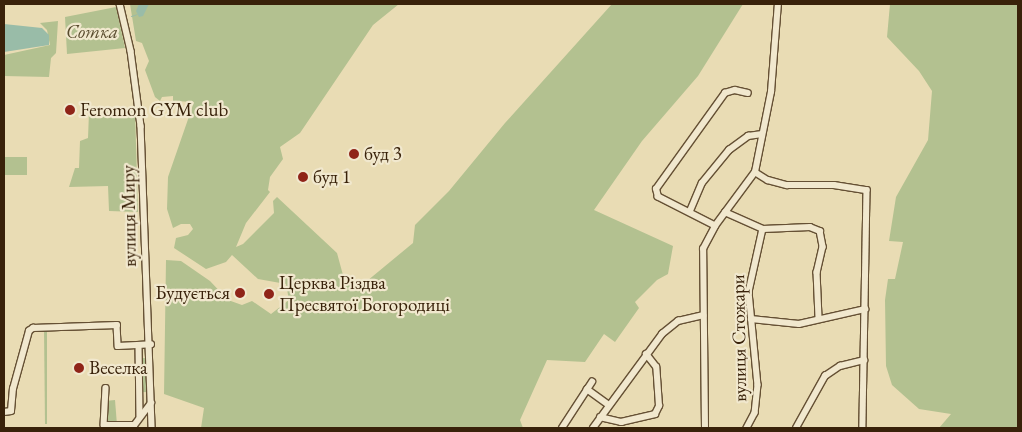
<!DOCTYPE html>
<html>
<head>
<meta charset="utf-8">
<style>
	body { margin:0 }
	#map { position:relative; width:1022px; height:432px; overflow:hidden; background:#e9dcb4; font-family:"EB Garamond",serif }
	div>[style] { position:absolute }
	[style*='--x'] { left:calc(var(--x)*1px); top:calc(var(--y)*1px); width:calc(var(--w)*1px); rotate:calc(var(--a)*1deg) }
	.green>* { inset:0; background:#b3c190; transform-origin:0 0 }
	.water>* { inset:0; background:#99bca8 }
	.stream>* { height:1px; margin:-0.5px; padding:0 0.5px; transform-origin:0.5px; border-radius:0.5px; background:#99bca8 }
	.roads { filter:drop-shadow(1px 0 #655034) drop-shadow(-1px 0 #655034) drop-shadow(0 1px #655034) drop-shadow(0 -1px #655034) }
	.minor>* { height:5.5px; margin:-2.75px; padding:0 2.75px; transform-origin:2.75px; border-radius:2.75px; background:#f1e8ce }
	.dots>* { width:14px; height:14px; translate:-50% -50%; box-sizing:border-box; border:2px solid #f1e8ce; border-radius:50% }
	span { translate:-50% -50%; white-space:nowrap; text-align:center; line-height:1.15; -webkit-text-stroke:4.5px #f1e8ce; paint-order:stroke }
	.park-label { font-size:19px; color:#584a2c; font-style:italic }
	.poi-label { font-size:19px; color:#39220a }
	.left { translate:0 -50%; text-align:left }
	.right { translate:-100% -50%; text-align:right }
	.street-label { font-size:19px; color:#39220a }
	.frame { position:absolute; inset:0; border:5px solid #39220a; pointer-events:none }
</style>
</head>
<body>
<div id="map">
	<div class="green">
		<i style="clip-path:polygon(130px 4px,399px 4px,373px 25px,300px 133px,280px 147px,283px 159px,270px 177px,268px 190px,270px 192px,246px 223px,236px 247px,243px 244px,274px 213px,273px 201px,277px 197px,337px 253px,343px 275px,352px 285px,367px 281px,413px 243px,415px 225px,449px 191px,505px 123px,612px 4px,743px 4px,698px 76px,642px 141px,594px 210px,673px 246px,668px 274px,657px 280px,635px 302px,639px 308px,615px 342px,604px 334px,585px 362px,547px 360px,520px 420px,523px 428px,201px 428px,204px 408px,164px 394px,166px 260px,181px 261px,210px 281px,228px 300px,242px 305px,252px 301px,271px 314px,289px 300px,286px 284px,258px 279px,232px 255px,226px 262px,206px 269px,174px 248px,176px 238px,188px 235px,193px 229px,190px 224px,181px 224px,173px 228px,167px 209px,168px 177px,194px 102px,173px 101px,173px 96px,162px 97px,160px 101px,155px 97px,145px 70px,149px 61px,142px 43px,136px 41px)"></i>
		<i style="clip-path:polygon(890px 4px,1018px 4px,1018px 428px,939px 428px,951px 414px,919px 409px,892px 385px,886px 366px,885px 300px,888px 279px,895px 279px,903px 242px,889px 241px,896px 197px,928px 140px,932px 91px,919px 71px,887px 37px)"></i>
		<i style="clip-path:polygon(116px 7px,125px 48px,67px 54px,65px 17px)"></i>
		<i style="clip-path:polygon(58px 21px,56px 53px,51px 58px,49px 77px,4px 76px,4px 55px,50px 45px,47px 30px,40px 23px)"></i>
		<i style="clip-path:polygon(135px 110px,138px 212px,109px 211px,108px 186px,69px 187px,75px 168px,79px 168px,80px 141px,88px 138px,89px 112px)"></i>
		<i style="left:4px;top:157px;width:23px;height:18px"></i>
		<i style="clip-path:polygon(44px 328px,47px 328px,47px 424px,45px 424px)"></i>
		<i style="left:146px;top:358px;width:34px;height:7px;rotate:88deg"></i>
		<i style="clip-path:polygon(115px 400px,117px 425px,104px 425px,105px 401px)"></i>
	</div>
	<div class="water">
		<i style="clip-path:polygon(139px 4px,149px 4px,143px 16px,139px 17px,136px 11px)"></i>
		<i style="clip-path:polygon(4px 24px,42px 28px,49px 35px,49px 45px,4px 52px)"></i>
	</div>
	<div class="stream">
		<i style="--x:131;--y:16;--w:6;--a:-18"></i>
	</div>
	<div class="roads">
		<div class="minor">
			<i style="--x:120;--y:4;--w:48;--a:76.8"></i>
			<i style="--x:131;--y:51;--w:76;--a:82.4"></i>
			<i style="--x:141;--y:126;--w:302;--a:87.9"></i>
			<i style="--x:755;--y:172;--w:15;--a:32"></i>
			<i style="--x:768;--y:180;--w:20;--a:15"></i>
			<i style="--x:787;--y:185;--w:47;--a:0"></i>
			<i style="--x:834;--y:185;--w:33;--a:9"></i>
			<i style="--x:867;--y:190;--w:238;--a:91"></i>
			<i style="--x:690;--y:211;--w:30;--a:-67"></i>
			<i style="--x:702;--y:183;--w:43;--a:-50.7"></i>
			<i style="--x:729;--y:150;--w:24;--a:-36"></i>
			<i style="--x:748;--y:136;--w:14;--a:-8"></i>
			<i style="--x:725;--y:212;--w:42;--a:24.1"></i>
			<i style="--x:763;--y:229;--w:65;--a:102.5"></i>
			<i style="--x:749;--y:292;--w:93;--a:84.5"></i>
			<i style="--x:758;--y:385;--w:28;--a:96"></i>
			<i style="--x:755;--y:413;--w:17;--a:118"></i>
			<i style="--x:715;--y:226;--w:64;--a:-153"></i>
			<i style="--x:658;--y:197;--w:8;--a:-104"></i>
			<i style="--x:656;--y:189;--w:118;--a:-54.3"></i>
			<i style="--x:725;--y:93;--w:10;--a:-17"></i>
			<i style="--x:735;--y:90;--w:13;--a:13"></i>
			<i style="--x:763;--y:229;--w:47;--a:-2.4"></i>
			<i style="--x:810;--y:227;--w:11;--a:22"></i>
			<i style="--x:820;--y:231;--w:16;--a:79"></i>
			<i style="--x:823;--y:247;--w:26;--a:103"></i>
			<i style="--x:817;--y:272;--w:45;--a:87.5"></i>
			<i style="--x:751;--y:319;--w:48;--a:5.9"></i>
			<i style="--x:799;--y:324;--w:68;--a:-12.8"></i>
			<i style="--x:139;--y:345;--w:71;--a:89.2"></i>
			<i style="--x:106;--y:388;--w:37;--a:93"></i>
			<i style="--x:104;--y:425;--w:30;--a:0"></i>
			<i style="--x:587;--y:389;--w:26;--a:36"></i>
			<i style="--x:4;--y:412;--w:7;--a:-8"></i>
			<i style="--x:11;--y:411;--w:22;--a:-85"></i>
			<i style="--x:13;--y:389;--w:60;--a:-74.6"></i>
			<i style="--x:29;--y:331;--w:5;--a:-37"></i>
			<i style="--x:33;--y:328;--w:84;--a:-2"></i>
			<i style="--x:117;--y:325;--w:21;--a:87"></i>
			<i style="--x:118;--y:346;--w:33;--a:-3"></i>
			<i style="--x:600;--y:417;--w:22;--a:13"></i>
			<i style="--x:621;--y:422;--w:35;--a:-13"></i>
			<i style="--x:655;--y:414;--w:9;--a:-63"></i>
			<i style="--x:659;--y:406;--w:39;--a:-94"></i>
			<i style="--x:656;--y:367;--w:16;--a:-128"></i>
			<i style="--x:133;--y:427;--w:30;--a:-53"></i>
			<i style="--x:562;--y:428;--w:55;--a:-56.9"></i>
			<i style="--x:593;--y:428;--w:117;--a:-53.7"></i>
			<i style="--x:662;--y:334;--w:21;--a:-39"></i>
			<i style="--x:678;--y:321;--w:26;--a:-13"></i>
			<i style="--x:705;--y:428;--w:179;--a:-90.6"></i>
			<i style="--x:703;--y:249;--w:26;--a:-62"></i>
			<i style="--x:715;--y:226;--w:67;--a:-53.5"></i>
			<i style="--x:755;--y:172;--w:82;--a:-78.7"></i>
			<i style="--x:771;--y:92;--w:88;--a:-85.5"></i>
			<i style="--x:796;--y:428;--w:60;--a:-60.9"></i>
			<i style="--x:825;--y:376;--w:18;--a:-34"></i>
			<i style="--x:840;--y:366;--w:25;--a:-14"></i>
		</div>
	</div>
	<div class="dots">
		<i style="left:70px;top:110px;background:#8f2418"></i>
		<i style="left:354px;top:154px;background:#8f2418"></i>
		<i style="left:303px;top:177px;background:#8f2418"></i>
		<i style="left:240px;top:293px;background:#8f2418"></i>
		<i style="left:269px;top:294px;background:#8f2418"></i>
		<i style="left:79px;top:368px;background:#8f2418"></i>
	</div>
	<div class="park-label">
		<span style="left:92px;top:32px">Сотка</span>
	</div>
	<div class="poi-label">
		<span class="left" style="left:80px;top:110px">Feromon GYM club</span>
		<span class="left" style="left:364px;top:154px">буд 3</span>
		<span class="left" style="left:313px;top:177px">буд 1</span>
		<span class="left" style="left:279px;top:294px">Церква Різдва<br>Пресвятої Богородиці</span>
		<span class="right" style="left:230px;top:293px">Будується</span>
		<span class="left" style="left:89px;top:368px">Веселка</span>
	</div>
	<div class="street-label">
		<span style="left:129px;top:216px;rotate:-91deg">вулиця Миру</span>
		<span style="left:739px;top:338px;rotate:-91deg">вулиця Стожари</span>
	</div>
	<div class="frame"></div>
</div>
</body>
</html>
